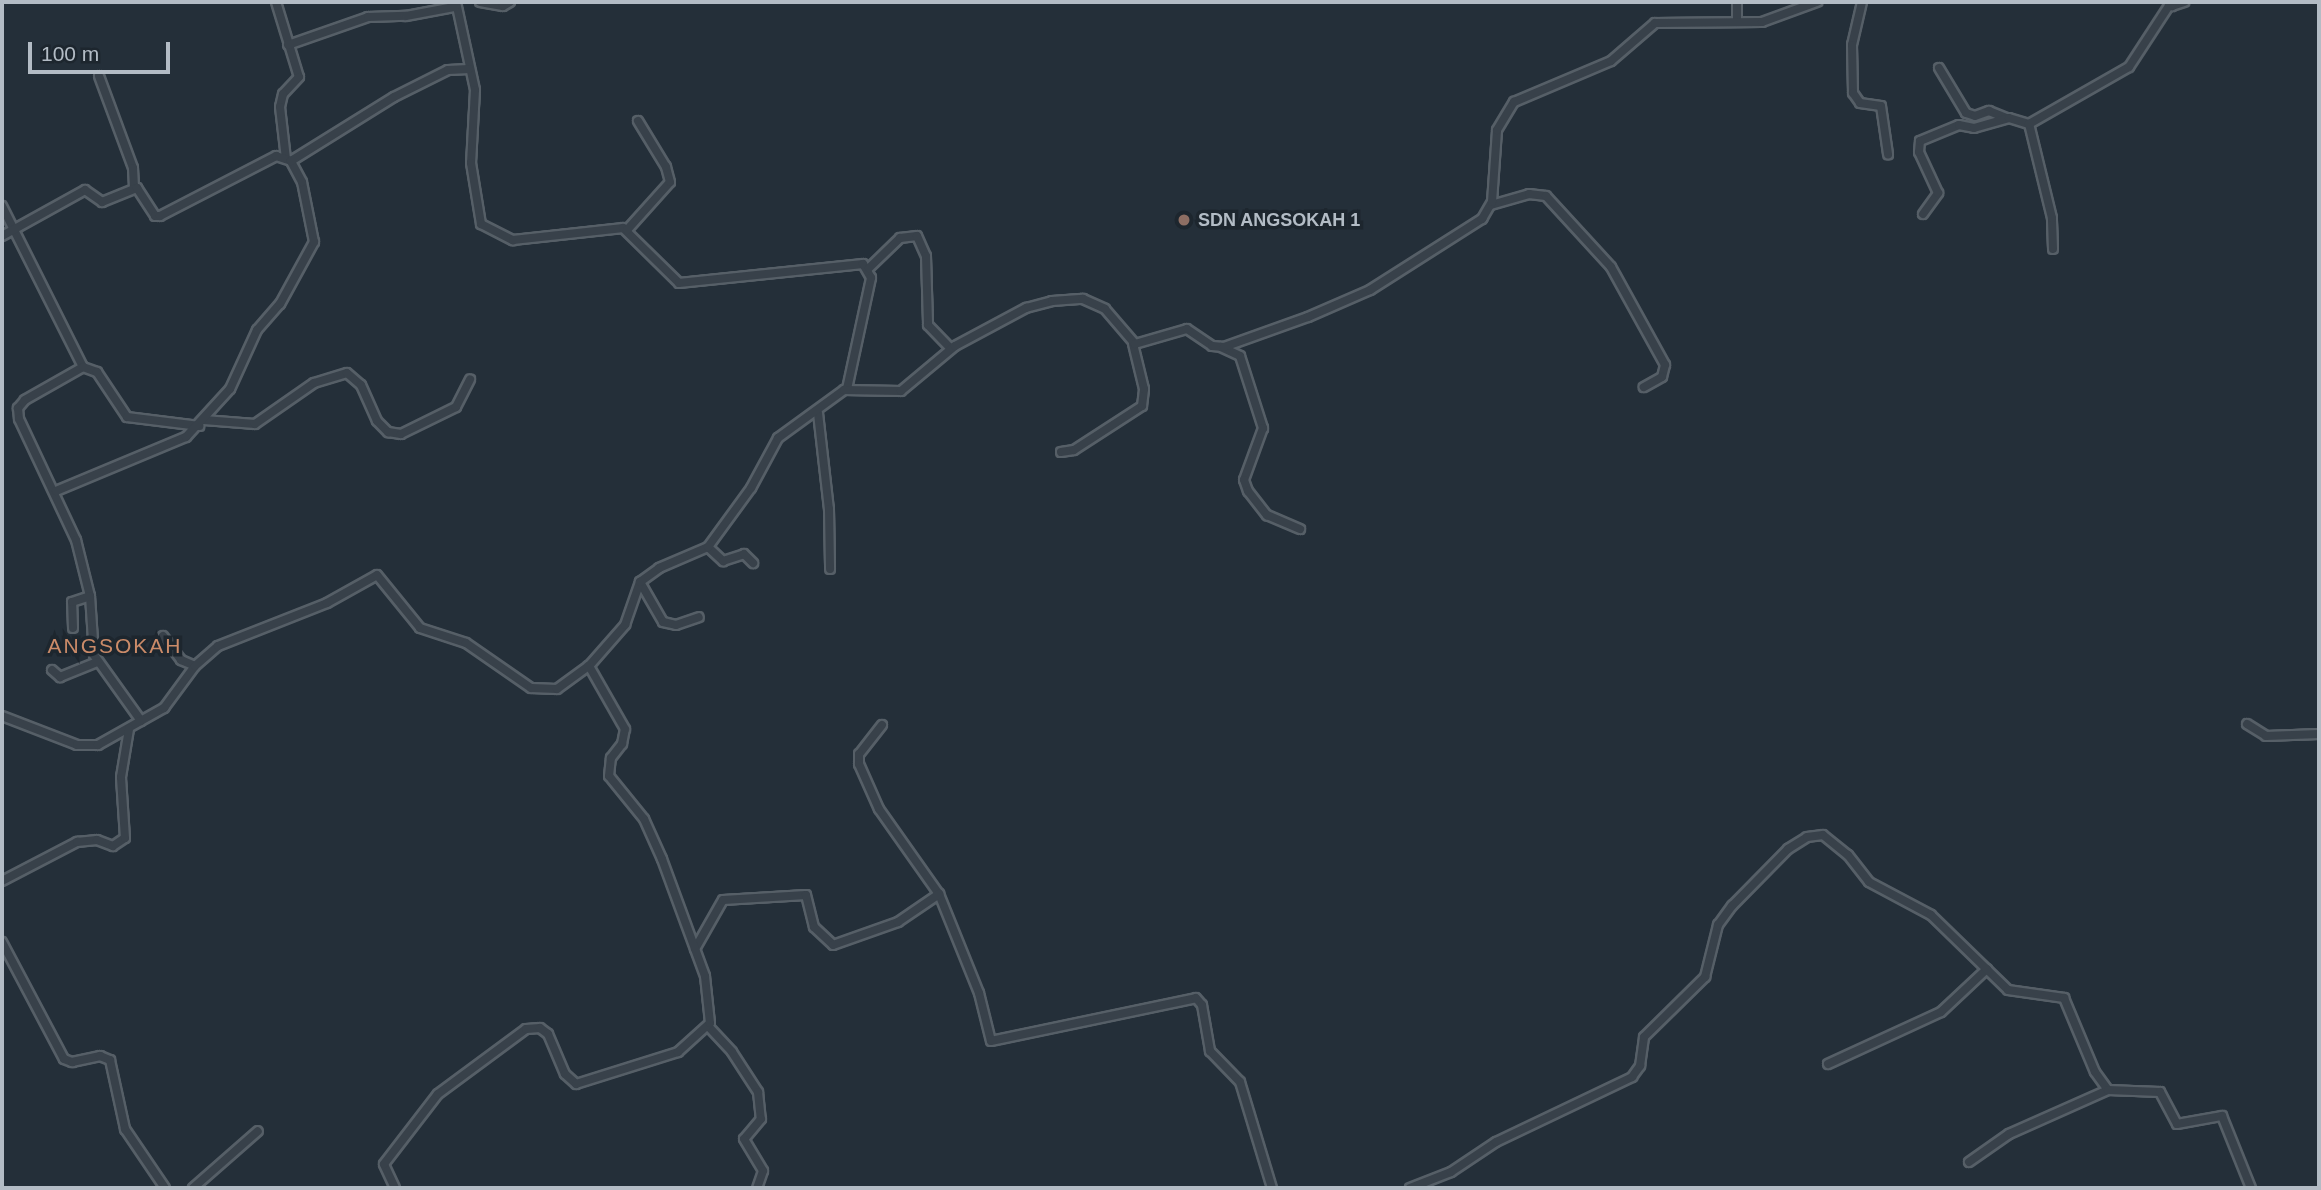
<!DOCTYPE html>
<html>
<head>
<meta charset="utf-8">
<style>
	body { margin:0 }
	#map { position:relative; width:2321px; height:1190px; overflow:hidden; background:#242f39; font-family:Helvetica,sans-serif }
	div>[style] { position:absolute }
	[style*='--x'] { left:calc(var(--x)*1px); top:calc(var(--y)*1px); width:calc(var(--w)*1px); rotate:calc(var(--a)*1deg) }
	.roads { filter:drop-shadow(2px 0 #565f67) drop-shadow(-2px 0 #565f67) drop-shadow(0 2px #565f67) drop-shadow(0 -2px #565f67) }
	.street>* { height:8px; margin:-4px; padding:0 4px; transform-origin:4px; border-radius:4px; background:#38414a }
	.dots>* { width:19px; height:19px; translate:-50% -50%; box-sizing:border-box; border:4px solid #1d262e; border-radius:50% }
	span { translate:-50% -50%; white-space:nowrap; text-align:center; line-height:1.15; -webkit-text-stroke:7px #1d262e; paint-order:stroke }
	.poi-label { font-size:18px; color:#b3bcc5; font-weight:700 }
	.left { translate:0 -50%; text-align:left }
	.quarter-label { font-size:21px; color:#cb8b69; letter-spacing:2px }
	.frame { position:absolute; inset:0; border:4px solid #b3bcc5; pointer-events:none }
	.scale { position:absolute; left:28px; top:42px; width:142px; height:32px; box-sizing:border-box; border:4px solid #b3bcc5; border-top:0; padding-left:9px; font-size:21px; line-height:24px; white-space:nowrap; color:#b3bcc5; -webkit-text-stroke:5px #1d262e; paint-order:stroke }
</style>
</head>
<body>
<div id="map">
	<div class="roads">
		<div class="street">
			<i style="--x:276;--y:2;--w:78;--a:73"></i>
			<i style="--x:299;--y:77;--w:23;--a:133"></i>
			<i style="--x:283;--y:94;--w:13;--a:103"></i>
			<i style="--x:280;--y:107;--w:52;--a:83.4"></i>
			<i style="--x:456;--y:2;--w:90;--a:77.8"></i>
			<i style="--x:475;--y:90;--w:73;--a:93.1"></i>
			<i style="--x:471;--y:163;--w:62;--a:80.7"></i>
			<i style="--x:481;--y:224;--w:36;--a:27"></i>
			<i style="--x:513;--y:240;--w:111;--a:-6.2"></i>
			<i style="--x:623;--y:228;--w:78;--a:44.5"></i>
			<i style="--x:679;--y:283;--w:185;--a:-5.9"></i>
			<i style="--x:863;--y:264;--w:16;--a:60"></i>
			<i style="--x:871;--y:278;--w:114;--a:102.2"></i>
			<i style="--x:480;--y:2;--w:23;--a:10"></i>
			<i style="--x:503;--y:6;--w:8;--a:-30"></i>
			<i style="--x:1737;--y:2;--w:19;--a:90"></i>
			<i style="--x:1862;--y:2;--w:44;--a:103.1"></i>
			<i style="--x:1852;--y:45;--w:48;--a:88.8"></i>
			<i style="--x:1853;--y:93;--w:12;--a:55"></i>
			<i style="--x:1860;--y:103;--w:21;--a:8"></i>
			<i style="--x:1881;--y:106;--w:49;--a:81.7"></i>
			<i style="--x:2168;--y:2;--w:6;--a:45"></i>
			<i style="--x:2172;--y:6;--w:13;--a:-18"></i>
			<i style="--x:288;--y:45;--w:85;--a:-19.3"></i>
			<i style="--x:368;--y:17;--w:38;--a:-2"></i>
			<i style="--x:406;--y:16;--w:49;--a:-10.6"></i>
			<i style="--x:1939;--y:68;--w:52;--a:59"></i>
			<i style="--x:1966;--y:113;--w:9;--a:18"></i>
			<i style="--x:1975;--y:116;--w:15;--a:-20"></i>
			<i style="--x:1989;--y:111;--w:18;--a:22"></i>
			<i style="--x:99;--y:76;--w:98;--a:69.7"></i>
			<i style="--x:133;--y:168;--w:19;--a:87"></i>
			<i style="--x:1491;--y:205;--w:40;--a:-16"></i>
			<i style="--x:1529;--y:194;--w:17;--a:7"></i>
			<i style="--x:1546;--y:196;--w:96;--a:47.5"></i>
			<i style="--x:1611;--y:267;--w:112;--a:61.1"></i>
			<i style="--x:1665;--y:365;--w:12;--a:104"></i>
			<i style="--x:1662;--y:377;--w:21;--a:151"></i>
			<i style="--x:2;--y:206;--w:180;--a:63.3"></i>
			<i style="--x:83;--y:367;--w:67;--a:150.4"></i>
			<i style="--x:25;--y:400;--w:11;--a:131"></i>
			<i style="--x:18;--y:408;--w:11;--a:85"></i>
			<i style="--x:19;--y:419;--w:134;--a:64.8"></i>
			<i style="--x:76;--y:540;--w:58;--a:76"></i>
			<i style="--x:90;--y:596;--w:59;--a:86.1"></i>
			<i style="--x:94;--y:655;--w:81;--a:54.5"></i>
			<i style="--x:1923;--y:214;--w:26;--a:-54"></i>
			<i style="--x:1938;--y:193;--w:45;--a:-114.9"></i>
			<i style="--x:1919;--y:152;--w:11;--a:-85"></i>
			<i style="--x:1920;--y:141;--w:42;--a:-22.3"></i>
			<i style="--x:1959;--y:125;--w:15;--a:11"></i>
			<i style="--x:1974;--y:128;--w:36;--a:-16"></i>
			<i style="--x:2009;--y:118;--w:21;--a:17"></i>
			<i style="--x:627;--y:230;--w:64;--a:-48.1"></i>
			<i style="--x:670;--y:182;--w:16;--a:-105"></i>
			<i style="--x:666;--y:167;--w:54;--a:-121.3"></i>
			<i style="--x:2;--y:236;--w:95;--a:-29"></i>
			<i style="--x:85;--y:190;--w:21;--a:35"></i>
			<i style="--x:102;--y:202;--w:38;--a:-22"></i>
			<i style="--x:137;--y:188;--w:33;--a:57"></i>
			<i style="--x:155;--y:216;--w:5;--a:0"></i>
			<i style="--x:160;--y:216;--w:131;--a:-27.3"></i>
			<i style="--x:276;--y:156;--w:16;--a:18"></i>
			<i style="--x:2053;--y:249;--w:31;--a:-92"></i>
			<i style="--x:2052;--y:218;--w:97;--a:-103.7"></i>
			<i style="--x:2029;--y:124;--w:115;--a:-29.7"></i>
			<i style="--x:2129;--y:67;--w:75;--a:-56.9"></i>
			<i style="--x:869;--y:268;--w:43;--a:-44.1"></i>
			<i style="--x:900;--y:238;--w:17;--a:-7"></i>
			<i style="--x:917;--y:236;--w:22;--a:66"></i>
			<i style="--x:926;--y:256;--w:69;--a:88.3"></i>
			<i style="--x:928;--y:325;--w:33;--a:46"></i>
			<i style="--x:1221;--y:347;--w:21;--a:25"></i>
			<i style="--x:1240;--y:356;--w:76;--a:72.3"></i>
			<i style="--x:1263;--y:428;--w:55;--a:110.1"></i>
			<i style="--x:1244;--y:480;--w:12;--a:70"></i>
			<i style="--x:1248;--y:491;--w:31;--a:52"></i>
			<i style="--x:1267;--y:515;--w:36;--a:23"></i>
			<i style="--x:83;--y:367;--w:15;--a:20"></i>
			<i style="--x:97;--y:372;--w:54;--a:56.3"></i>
			<i style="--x:127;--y:417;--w:73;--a:7.1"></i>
			<i style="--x:818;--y:413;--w:97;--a:83.5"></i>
			<i style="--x:829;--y:509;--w:60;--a:89"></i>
			<i style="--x:204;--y:420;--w:51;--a:4.5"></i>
			<i style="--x:255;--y:424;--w:72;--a:-34.8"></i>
			<i style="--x:314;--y:383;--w:34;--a:-17"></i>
			<i style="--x:347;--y:373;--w:18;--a:41"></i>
			<i style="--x:361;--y:385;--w:39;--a:66"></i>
			<i style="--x:377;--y:421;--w:16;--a:45"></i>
			<i style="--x:388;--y:432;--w:13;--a:9"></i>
			<i style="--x:401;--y:434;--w:61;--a:-26.1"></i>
			<i style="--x:456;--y:407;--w:31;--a:-63"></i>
			<i style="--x:1061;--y:452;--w:13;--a:-9"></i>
			<i style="--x:1074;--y:450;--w:81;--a:-32.9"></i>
			<i style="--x:1142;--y:406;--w:17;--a:-83"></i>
			<i style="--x:1144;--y:389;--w:46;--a:-103.7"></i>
			<i style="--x:56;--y:491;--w:141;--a:-22.6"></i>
			<i style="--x:186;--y:437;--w:65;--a:-47.5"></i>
			<i style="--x:230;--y:389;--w:65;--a:-65.4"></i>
			<i style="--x:257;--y:330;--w:35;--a:-49"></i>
			<i style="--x:280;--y:304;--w:71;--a:-61.3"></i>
			<i style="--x:314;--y:242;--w:61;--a:-101.3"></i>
			<i style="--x:302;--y:182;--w:24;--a:-118"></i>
			<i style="--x:291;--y:161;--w:121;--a:-31.9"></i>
			<i style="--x:394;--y:97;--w:60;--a:-26.6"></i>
			<i style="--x:448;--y:70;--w:21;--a:-3"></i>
			<i style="--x:708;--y:547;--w:21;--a:43"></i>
			<i style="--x:723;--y:561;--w:22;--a:-18"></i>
			<i style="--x:744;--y:554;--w:13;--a:45"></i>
			<i style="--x:640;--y:582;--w:46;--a:60.1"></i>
			<i style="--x:663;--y:622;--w:13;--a:13"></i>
			<i style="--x:676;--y:625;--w:24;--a:-19"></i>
			<i style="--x:73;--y:628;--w:26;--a:-92"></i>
			<i style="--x:72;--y:602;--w:19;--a:-18"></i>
			<i style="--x:163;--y:636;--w:30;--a:53"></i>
			<i style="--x:181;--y:660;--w:15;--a:23"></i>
			<i style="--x:52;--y:670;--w:11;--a:41"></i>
			<i style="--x:60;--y:677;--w:40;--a:-22"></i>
			<i style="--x:2;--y:716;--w:80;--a:21.1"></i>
			<i style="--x:77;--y:745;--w:21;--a:0"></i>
			<i style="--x:98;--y:745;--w:76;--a:-29.3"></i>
			<i style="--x:164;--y:708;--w:52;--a:-53.6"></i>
			<i style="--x:195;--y:666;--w:30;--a:-41"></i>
			<i style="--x:218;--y:646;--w:117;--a:-21.5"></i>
			<i style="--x:327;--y:603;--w:57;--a:-29.2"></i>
			<i style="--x:377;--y:575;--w:68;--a:50.9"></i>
			<i style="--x:420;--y:628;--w:48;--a:18.1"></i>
			<i style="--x:466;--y:643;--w:79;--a:34.7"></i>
			<i style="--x:531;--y:688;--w:26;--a:2"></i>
			<i style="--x:557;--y:689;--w:39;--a:-36"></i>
			<i style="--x:589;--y:666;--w:55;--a:-48.7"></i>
			<i style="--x:625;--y:625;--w:46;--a:-70.8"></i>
			<i style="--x:640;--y:582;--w:24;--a:-36"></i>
			<i style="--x:659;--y:568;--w:53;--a:-23.2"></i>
			<i style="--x:708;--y:547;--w:73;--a:-53.9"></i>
			<i style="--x:751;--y:488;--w:57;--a:-61.6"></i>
			<i style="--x:778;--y:438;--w:82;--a:-36"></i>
			<i style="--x:844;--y:390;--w:57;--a:1"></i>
			<i style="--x:901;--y:391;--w:70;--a:-39.8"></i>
			<i style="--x:955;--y:346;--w:81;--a:-28.2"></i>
			<i style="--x:1026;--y:308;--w:27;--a:-15"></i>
			<i style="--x:1052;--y:301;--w:31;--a:-4"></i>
			<i style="--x:1083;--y:299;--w:24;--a:24"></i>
			<i style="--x:1105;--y:309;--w:46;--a:49.4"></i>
			<i style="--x:1135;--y:344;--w:54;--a:-16.1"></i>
			<i style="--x:1187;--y:329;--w:30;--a:34"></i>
			<i style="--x:1212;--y:346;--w:12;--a:5"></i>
			<i style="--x:1224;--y:347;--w:89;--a:-19.7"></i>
			<i style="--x:1308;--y:317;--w:68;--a:-23.5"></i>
			<i style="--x:1370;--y:290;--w:133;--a:-32.4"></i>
			<i style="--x:1482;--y:219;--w:20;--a:-60"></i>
			<i style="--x:1492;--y:202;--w:72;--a:-86"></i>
			<i style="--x:1497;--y:130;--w:33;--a:-59"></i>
			<i style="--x:1514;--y:102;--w:105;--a:-22.9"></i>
			<i style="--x:1611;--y:61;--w:58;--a:-40.8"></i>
			<i style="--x:1655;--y:23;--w:107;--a:-0.5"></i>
			<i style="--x:1762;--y:22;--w:59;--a:-20"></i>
			<i style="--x:2247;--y:724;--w:22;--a:32"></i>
			<i style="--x:2266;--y:736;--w:53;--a:-2.2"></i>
			<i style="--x:882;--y:725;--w:37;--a:128"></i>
			<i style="--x:859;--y:754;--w:10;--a:90"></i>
			<i style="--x:859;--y:764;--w:49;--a:66"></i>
			<i style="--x:879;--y:809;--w:104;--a:54.8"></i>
			<i style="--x:939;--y:894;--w:107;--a:68"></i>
			<i style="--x:979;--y:993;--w:49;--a:76"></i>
			<i style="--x:991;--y:1041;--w:209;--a:-11.8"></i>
			<i style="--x:1196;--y:998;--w:9;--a:49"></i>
			<i style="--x:1202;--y:1005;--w:47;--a:80.1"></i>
			<i style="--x:1210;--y:1051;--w:43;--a:45.9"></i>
			<i style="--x:1240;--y:1082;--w:111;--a:73.2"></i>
			<i style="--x:2;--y:881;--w:85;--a:-27.5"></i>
			<i style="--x:77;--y:842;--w:20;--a:-6"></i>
			<i style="--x:97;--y:840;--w:17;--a:21"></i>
			<i style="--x:113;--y:846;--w:14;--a:-34"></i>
			<i style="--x:125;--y:838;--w:61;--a:-93.8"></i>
			<i style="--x:121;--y:777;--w:49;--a:-80.5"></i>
			<i style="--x:2;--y:942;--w:132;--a:62.1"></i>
			<i style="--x:64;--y:1059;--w:9;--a:21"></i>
			<i style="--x:72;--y:1062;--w:29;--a:-12"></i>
			<i style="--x:100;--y:1056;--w:11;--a:22"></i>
			<i style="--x:110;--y:1060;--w:71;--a:77.7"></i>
			<i style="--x:125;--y:1129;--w:71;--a:55.9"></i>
			<i style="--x:695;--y:949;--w:56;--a:-60.3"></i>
			<i style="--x:723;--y:900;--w:83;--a:-3.4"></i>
			<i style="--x:806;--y:895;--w:33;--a:76"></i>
			<i style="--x:814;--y:927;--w:26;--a:43"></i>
			<i style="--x:833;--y:945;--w:69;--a:-19.5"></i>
			<i style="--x:898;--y:922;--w:50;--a:-34.3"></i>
			<i style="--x:708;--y:1026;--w:35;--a:47"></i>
			<i style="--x:732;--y:1052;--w:48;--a:57"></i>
			<i style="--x:758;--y:1092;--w:27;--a:84"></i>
			<i style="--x:761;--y:1119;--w:26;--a:130"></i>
			<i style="--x:744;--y:1139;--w:37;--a:59"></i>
			<i style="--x:763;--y:1171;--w:18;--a:109"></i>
			<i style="--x:1828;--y:1064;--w:124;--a:-24.7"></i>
			<i style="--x:1941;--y:1012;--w:63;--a:-43.1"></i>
			<i style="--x:1969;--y:1162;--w:49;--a:-35"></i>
			<i style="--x:2009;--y:1134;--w:108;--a:-24"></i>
			<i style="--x:193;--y:1188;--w:86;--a:-41.2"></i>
			<i style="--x:395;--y:1188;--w:26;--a:-115"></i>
			<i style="--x:384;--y:1164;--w:88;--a:-52.4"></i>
			<i style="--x:438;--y:1094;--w:109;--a:-36.5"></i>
			<i style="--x:526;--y:1029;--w:14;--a:-4"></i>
			<i style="--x:540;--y:1028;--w:10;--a:37"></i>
			<i style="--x:548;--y:1034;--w:43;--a:67"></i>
			<i style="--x:565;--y:1074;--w:15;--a:42"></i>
			<i style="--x:576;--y:1084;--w:107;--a:-17.4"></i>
			<i style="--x:678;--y:1052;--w:43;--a:-42.2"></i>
			<i style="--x:710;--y:1023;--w:47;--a:-96.1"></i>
			<i style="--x:705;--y:976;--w:125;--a:-110.2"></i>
			<i style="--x:662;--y:859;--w:44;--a:-114.2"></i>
			<i style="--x:644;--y:819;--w:55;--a:-129.1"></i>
			<i style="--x:609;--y:776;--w:18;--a:-84"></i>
			<i style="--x:611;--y:758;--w:18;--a:-52"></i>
			<i style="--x:622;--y:744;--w:15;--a:-79"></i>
			<i style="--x:625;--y:729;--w:73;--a:-119.7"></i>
			<i style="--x:1410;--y:1188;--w:44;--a:-21.3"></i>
			<i style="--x:1451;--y:1172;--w:54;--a:-33.7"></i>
			<i style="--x:1496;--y:1142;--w:151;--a:-25.5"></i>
			<i style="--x:1632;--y:1077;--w:14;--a:-54"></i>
			<i style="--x:1640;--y:1066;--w:29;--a:-82"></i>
			<i style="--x:1644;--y:1037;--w:86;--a:-44.5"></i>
			<i style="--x:1705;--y:977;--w:54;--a:-76"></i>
			<i style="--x:1718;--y:925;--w:24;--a:-54"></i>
			<i style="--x:1732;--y:906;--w:80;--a:-45.5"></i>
			<i style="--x:1788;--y:849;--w:22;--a:-32"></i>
			<i style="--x:1807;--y:837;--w:16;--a:-7"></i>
			<i style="--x:1823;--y:835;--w:32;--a:39"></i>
			<i style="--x:1848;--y:855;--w:34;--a:52"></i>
			<i style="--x:1869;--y:882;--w:70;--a:28"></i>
			<i style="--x:1931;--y:915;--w:107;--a:44.2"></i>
			<i style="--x:2008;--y:990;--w:57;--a:8.1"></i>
			<i style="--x:2064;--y:998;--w:80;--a:67.3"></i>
			<i style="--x:2095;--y:1072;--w:22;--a:54"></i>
			<i style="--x:2108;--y:1090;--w:52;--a:2.2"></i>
			<i style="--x:2160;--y:1092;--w:36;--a:62"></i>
			<i style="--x:2177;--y:1124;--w:46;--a:-10.1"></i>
			<i style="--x:2222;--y:1116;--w:78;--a:68.1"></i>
		</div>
	</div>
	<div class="dots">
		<i style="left:1184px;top:220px;background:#8d6e63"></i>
	</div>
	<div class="poi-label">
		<span class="left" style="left:1198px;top:220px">SDN ANGSOKAH 1</span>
	</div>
	<div class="quarter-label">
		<span style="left:115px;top:646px">ANGSOKAH</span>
	</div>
	<div class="frame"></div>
	<div class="scale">100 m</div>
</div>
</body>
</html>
